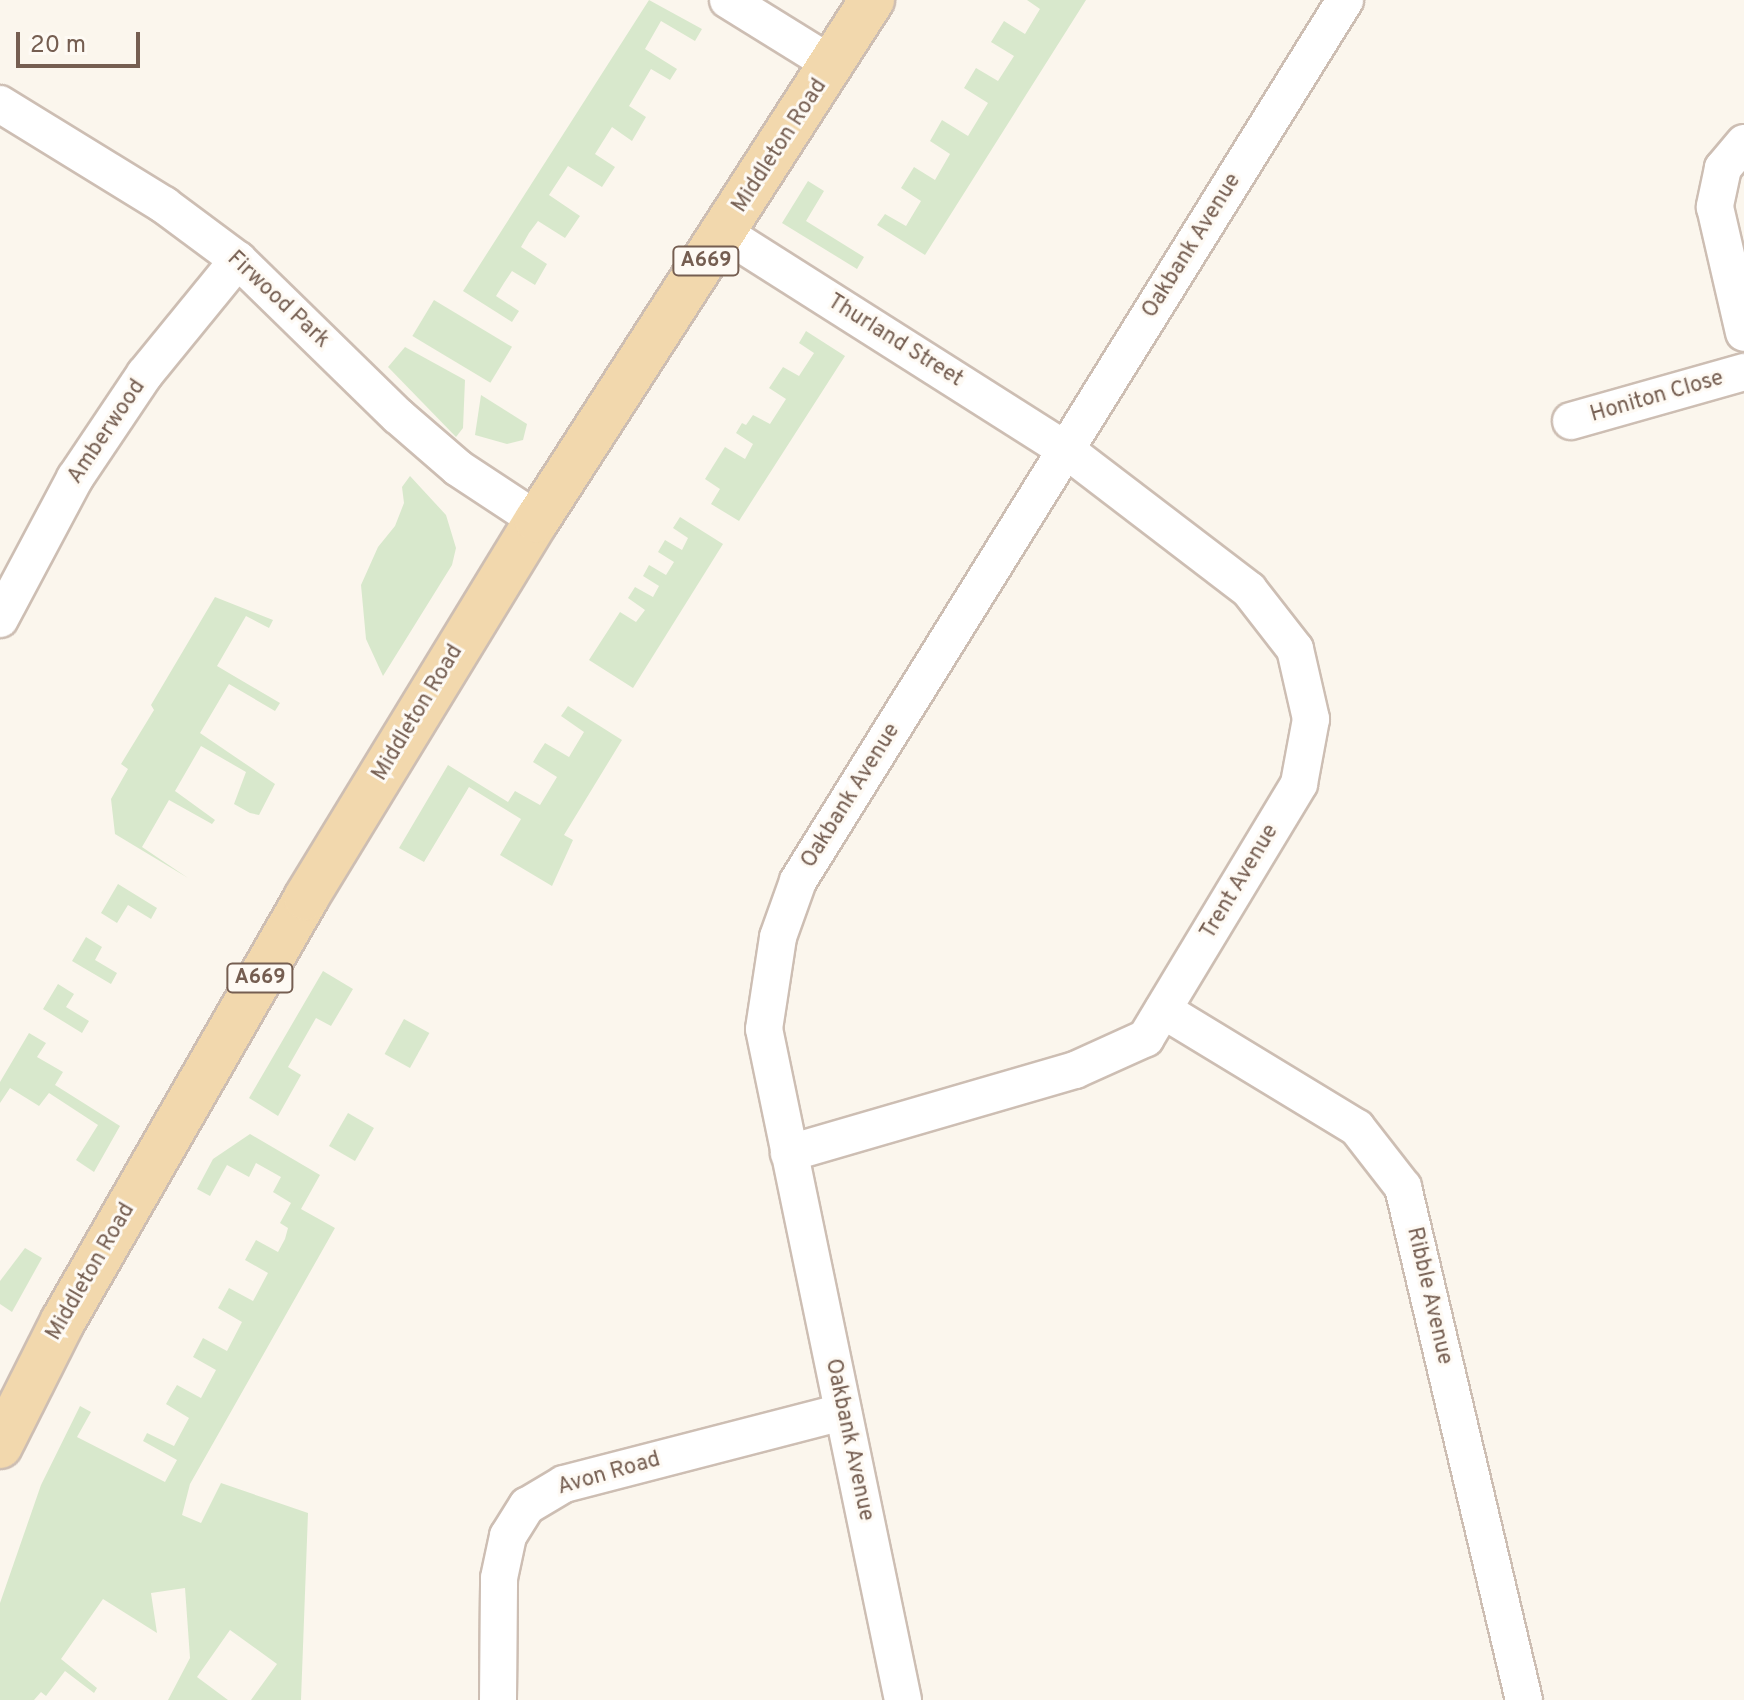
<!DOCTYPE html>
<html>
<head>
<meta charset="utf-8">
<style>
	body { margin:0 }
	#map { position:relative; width:1744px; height:1700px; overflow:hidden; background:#fbf6ed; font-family:Overpass,sans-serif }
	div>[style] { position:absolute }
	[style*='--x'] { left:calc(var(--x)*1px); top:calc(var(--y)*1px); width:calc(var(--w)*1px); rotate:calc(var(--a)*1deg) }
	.green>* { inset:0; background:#d8e8cc; transform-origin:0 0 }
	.roads { filter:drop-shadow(2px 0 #cdbeb3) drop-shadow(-2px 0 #cdbeb3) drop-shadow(0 2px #cdbeb3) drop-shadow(0 -2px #cdbeb3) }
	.street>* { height:36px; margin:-18px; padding:0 18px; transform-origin:18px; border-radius:18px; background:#fff }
	.primary>* { height:44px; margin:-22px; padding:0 22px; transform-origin:22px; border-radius:22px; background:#f2d8ad }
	span { translate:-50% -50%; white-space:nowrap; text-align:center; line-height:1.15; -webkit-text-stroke:6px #fefaf4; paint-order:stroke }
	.shield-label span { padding:2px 6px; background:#fefaf4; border:2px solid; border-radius:6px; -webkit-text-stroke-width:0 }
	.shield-label { font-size:20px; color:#755e51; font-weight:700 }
	.street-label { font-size:22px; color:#755e51 }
	.scale { position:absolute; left:16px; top:32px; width:124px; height:36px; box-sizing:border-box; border:4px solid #755e51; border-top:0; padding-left:10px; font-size:24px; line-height:28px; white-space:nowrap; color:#755e51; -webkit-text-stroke:6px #fefaf4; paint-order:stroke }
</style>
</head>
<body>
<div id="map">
	<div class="green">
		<i style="clip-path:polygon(649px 0,702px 29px,695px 41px,661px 21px,645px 49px,677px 69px,670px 80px,651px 69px,629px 106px,646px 117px,632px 141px,612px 127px,595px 154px,615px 167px,602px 187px,568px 166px,549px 195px,580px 216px,565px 238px,538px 221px,529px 233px,521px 247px,547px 264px,535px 285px,512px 271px,504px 283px,496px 296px,519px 311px,512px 322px,463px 291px)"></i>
		<i style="clip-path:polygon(1027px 0,1086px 0,925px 255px,877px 225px,885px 214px,906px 226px,921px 201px,901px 188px,914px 167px,935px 180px,950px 154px,930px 141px,942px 120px,968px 136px,988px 103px,964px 88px,976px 68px,998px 81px,1014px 56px,991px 42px,1004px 21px,1025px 34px,1040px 9px)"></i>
		<i style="clip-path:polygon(808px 181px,824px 191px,806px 221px,864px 257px,857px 269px,782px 223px)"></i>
		<i style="left:434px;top:300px;width:91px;height:42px;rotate:31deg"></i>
		<i style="clip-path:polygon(806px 331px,845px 356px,739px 521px,711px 504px,720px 489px,705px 479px,725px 447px,745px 459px,753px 444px,736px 433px,742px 423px,746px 425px,753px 415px,770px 424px,786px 399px,769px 388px,783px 367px,799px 376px,814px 353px,799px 343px)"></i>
		<i style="clip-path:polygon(405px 347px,465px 380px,463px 428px,456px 437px,388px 367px)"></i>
		<i style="clip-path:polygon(481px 395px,527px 424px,523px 440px,507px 444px,475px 435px)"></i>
		<i style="clip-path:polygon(410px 476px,446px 515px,456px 548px,452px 565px,383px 676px,366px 639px,361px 585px,378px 547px,395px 526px,404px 503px,402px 487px)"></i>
		<i style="clip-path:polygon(680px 517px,723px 544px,633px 688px,589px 660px,620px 612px,636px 622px,645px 610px,628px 598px,635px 587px,653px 597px,659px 586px,643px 576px,649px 565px,666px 575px,674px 562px,658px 552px,665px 540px,682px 550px,688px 538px,673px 528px)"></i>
		<i style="clip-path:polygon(215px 597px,273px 620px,269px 628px,246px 616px,217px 666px,280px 703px,275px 711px,229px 684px,200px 733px,275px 784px,259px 815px,250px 813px,234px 804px,246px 772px,201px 746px,175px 791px,215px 820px,212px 824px,169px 800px,142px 847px,188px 878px,115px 834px,111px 799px,128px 769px,121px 764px,154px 710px,151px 705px)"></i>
		<i style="clip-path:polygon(568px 706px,622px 740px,564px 835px,573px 840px,552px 886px,500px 855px,521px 819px,469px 787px,424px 862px,399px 848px,448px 765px,508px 802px,515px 791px,540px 805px,557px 777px,533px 762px,539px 752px,545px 743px,569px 757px,584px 732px,561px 716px)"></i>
		<i style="clip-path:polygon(118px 884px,157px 908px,151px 919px,128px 905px,117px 923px,101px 913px)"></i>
		<i style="clip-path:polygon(86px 937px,102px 947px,95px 960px,117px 973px,111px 984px,72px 961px)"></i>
		<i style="clip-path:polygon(323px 971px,353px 989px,331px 1026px,316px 1018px,288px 1067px,301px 1075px,278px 1116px,249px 1098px)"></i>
		<i style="clip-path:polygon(58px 984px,74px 994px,66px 1007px,89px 1021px,82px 1033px,43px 1009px)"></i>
		<i style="left:404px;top:1019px;width:29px;height:40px;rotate:29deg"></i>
		<i style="clip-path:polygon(29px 1033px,46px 1043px,37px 1057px,63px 1072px,55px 1085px,120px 1126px,94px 1172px,76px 1160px,98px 1125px,49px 1093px,39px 1106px,10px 1088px,0 1103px,0 1082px)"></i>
		<i style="left:348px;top:1113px;width:30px;height:38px;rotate:30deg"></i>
		<i style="clip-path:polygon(250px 1134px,320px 1175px,301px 1209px,335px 1228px,190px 1484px,182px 1515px,201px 1523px,221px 1483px,308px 1513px,301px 1700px,251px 1700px,277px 1664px,230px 1630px,197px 1677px,228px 1700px,168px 1700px,190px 1658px,185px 1588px,151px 1593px,157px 1633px,103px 1599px,61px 1659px,97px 1688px,94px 1693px,65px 1671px,46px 1696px,41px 1692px,34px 1700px,0 1700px,0 1603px,41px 1485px,80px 1406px,91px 1412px,77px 1437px,165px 1482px,177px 1460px,143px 1441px,147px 1433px,174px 1446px,189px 1418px,166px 1404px,171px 1395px,177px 1385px,201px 1398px,216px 1370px,193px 1357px,203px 1338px,227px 1351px,242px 1322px,218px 1308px,229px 1288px,253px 1301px,268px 1273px,245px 1260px,256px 1240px,278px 1252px,285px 1239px,288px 1228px,280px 1223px,291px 1203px,273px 1192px,281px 1177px,256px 1163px,249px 1177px,227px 1165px,210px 1196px,197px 1189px,213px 1159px)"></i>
		<i style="clip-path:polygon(25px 1248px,42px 1258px,12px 1312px,0 1304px,0 1281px)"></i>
	</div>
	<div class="roads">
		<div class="street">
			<i style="--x:728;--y:0;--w:123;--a:31.8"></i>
			<i style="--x:0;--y:104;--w:193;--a:31.6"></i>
			<i style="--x:164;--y:205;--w:92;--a:36.6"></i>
			<i style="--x:238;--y:260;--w:223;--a:44.3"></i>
			<i style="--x:398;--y:416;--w:79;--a:40.9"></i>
			<i style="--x:458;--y:468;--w:95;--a:33.4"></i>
			<i style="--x:1744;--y:143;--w:33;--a:130"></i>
			<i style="--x:1723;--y:168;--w:40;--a:102"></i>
			<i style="--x:1715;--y:207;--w:129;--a:77"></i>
			<i style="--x:724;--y:233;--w:405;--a:32.4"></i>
			<i style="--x:1066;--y:450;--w:230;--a:37.4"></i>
			<i style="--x:1249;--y:590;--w:75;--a:52.1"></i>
			<i style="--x:1295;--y:649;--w:72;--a:77.1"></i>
			<i style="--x:1311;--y:719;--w:66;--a:100.5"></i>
			<i style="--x:1299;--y:784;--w:297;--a:121.1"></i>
			<i style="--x:1146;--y:1038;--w:78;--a:155.7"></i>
			<i style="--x:1075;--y:1070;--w:298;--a:163.8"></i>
			<i style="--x:1571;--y:421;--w:180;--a:-15.8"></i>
			<i style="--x:0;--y:619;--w:160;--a:-62"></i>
			<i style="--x:75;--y:478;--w:125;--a:-56.1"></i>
			<i style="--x:145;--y:374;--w:147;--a:-50.8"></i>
			<i style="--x:1163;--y:1010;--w:227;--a:31.3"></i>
			<i style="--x:1357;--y:1128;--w:75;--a:52.1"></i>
			<i style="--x:1403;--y:1187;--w:527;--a:76.73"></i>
			<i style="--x:498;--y:1700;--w:122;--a:-89.5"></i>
			<i style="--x:499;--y:1578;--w:43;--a:-77.9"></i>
			<i style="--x:508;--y:1536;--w:36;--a:-58"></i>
			<i style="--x:527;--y:1506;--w:43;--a:-30.7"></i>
			<i style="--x:564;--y:1484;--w:288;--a:-14.5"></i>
			<i style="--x:903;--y:1700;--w:685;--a:-101.7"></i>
			<i style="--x:764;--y:1029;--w:93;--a:-81.3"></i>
			<i style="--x:778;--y:937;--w:59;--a:-70.3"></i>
			<i style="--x:798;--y:881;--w:1037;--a:-58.16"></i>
		</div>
		<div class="primary">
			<i style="--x:0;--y:1446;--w:140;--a:-63.3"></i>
			<i style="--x:63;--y:1321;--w:488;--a:-60.1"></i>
			<i style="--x:306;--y:898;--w:443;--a:-58.6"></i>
			<i style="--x:537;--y:520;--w:619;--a:-57.21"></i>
		</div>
	</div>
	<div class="shield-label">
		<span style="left:706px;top:261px">A669</span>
		<span style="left:260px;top:978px">A669</span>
	</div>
	<div class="street-label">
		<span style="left:780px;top:146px;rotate:-57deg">Middleton Road</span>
		<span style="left:1192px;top:246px;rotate:-58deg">Oakbank Avenue</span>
		<span style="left:278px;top:300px;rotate:43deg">Firwood Park</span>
		<span style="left:895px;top:341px;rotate:32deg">Thurland Street</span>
		<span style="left:1657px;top:397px;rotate:-16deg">Honiton Close</span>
		<span style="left:107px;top:432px;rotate:-56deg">Amberwood</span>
		<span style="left:418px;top:713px;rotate:-59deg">Middleton Road</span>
		<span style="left:851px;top:796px;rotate:-58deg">Oakbank Avenue</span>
		<span style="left:1240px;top:882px;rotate:-59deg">Trent Avenue</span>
		<span style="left:91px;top:1272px;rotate:-60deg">Middleton Road</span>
		<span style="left:1429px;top:1296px;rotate:77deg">Ribble Avenue</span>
		<span style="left:849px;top:1440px;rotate:78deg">Oakbank Avenue</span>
		<span style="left:609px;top:1474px;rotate:-16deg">Avon Road</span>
	</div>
	<div class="scale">20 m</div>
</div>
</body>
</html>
